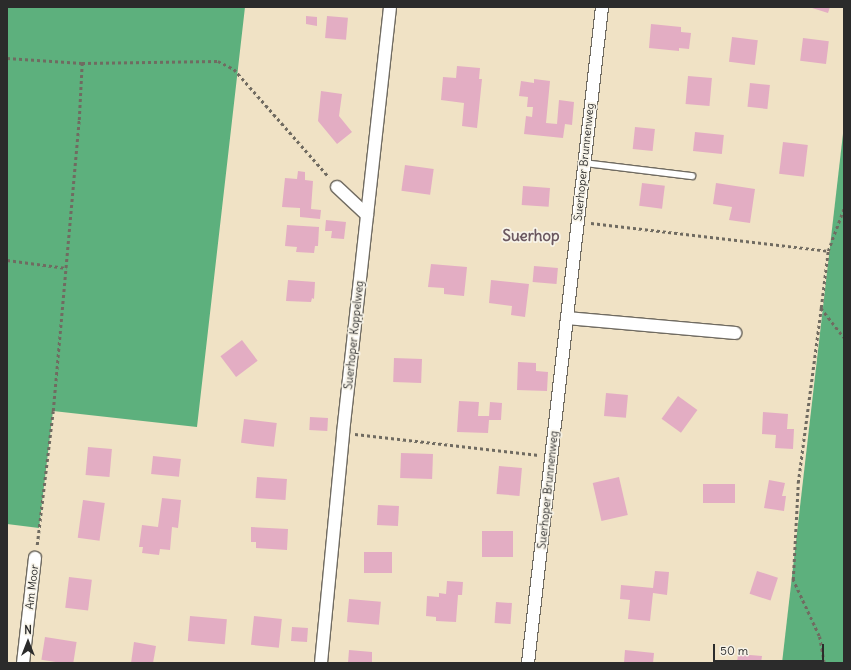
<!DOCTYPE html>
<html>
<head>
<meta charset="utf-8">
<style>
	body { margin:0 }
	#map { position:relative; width:851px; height:670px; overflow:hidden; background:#f0e2c5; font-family:Delius,sans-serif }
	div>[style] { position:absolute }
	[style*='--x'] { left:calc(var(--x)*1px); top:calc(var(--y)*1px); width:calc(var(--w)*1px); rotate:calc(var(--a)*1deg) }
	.forest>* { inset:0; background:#5db07d }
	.building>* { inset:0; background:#e3adc3; transform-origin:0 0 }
	.path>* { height:2.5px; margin-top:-1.25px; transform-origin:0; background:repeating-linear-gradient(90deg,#706b61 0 3px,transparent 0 6px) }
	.roads { filter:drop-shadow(1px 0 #706b61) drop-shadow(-1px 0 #706b61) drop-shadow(0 1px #706b61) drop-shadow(0 -1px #706b61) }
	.lane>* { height:6px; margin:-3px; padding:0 3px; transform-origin:3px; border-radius:3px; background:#fff }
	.street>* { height:12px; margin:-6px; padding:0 6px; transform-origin:6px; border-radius:6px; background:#fff }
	span { translate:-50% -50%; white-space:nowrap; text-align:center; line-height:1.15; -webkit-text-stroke:3.5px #f7f3e8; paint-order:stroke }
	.street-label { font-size:11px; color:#2b2b2b }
	.district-label { font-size:15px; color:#6b5860; font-weight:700 }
	.frame { position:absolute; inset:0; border:8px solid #2b2b2b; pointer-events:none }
	.north { position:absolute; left:8px; top:622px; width:40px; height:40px; -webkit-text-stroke:3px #f7f3e8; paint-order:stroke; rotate:0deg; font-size:11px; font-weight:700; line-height:16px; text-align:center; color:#2b2b2b }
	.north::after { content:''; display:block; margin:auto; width:14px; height:18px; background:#2b2b2b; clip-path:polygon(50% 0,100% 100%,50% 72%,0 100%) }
	.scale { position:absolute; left:713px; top:644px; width:111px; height:18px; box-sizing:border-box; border:2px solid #2b2b2b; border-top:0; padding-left:5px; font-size:12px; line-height:14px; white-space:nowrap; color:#2b2b2b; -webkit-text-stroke:3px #f7f3e8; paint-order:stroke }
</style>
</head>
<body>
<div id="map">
	<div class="forest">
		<i style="clip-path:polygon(7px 7px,245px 7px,197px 427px,53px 411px,39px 528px,7px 524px)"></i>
		<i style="clip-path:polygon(844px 125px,844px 663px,782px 663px)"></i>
	</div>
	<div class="building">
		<i style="clip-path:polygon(809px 7px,830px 7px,828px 13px)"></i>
		<i style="clip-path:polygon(306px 16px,317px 17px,317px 26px,306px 24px)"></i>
		<i style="left:327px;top:16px;width:21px;height:22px;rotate:5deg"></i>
		<i style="clip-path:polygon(651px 24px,681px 27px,681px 32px,691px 33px,689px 49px,679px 48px,679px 51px,649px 48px)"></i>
		<i style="left:732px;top:37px;width:26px;height:25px;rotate:7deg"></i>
		<i style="left:803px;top:38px;width:26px;height:23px;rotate:7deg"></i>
		<i style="clip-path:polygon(457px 66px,480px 68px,479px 79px,482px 79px,477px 128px,462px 126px,464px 103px,441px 100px,443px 77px,456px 78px)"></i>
		<i style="left:688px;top:76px;width:24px;height:28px;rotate:5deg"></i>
		<i style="clip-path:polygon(534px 79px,550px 81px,546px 123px,557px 124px,559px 100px,574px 102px,572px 125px,565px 124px,563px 138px,524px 134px,526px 116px,532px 117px,533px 107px,527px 107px,528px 97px,519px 96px,521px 81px,534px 83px)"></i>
		<i style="left:750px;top:83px;width:20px;height:24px;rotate:6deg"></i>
		<i style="clip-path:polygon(321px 91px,342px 94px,339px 116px,352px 132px,337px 144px,318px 121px)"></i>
		<i style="left:635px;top:127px;width:20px;height:22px;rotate:6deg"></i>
		<i style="left:695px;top:132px;width:29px;height:19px;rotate:6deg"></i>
		<i style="left:783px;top:142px;width:25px;height:32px;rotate:7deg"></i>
		<i style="left:405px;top:165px;width:29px;height:26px;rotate:8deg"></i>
		<i style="clip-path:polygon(298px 171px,305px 172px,305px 180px,313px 181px,311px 209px,321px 210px,320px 219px,300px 217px,300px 208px,282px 207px,285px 178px,297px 179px)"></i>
		<i style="left:642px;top:183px;width:23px;height:23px;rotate:7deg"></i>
		<i style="clip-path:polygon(716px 183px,755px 189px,750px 223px,729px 220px,732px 207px,713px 204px)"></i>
		<i style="left:523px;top:186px;width:27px;height:19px;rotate:4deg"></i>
		<i style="clip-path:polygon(326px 220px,346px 222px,344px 239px,331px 238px,332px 231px,325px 231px)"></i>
		<i style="clip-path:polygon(287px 225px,319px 227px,318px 246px,315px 246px,314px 253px,296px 252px,297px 247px,285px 246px)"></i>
		<i style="clip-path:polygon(431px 264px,467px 267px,464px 296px,444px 294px,444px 288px,428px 287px)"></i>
		<i style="left:534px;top:266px;width:24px;height:16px;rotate:5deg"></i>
		<i style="clip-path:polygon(288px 280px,315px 282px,314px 299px,312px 298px,311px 302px,286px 301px)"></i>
		<i style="clip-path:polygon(491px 280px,529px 284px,525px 317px,511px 315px,512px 306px,489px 303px)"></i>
		<i style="left:242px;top:340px;width:26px;height:27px;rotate:53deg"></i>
		<i style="left:394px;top:358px;width:28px;height:24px;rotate:2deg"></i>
		<i style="clip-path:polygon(518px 362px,536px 363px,536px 371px,548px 372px,547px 391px,517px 390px)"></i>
		<i style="left:606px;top:393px;width:22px;height:23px;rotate:5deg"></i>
		<i style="left:678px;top:396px;width:24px;height:28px;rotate:36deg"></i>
		<i style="clip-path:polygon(459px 401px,479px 402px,478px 416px,489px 416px,490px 402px,502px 403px,501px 420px,489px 420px,488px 433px,457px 432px)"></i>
		<i style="clip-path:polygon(763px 412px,788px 414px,787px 429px,794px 429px,793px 449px,775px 448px,776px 435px,762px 434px)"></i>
		<i style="left:310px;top:417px;width:18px;height:13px;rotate:3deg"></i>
		<i style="left:244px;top:419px;width:33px;height:24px;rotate:7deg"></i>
		<i style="left:88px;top:447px;width:24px;height:28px;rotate:5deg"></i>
		<i style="left:401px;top:453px;width:32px;height:25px;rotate:2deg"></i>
		<i style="left:153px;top:456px;width:28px;height:18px;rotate:6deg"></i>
		<i style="left:499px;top:466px;width:23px;height:28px;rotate:5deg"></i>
		<i style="left:257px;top:477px;width:30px;height:21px;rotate:4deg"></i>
		<i style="left:619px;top:477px;width:39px;height:27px;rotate:77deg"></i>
		<i style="clip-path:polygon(769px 480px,785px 483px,782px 496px,786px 496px,784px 511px,764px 508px)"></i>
		<i style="left:703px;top:484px;width:32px;height:19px"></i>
		<i style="clip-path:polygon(162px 498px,181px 500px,178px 528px,172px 527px,170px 550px,160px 549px,159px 555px,142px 553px,143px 547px,139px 547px,142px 525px,158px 527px)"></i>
		<i style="left:83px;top:500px;width:22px;height:38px;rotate:8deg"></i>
		<i style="left:378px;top:505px;width:21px;height:20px;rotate:3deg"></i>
		<i style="clip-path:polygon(251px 527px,288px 529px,287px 550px,256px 548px,256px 542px,251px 542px)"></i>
		<i style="left:482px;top:531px;width:31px;height:26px"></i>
		<i style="left:364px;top:552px;width:28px;height:21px"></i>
		<i style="clip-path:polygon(655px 571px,669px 572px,667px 595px,653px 593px,650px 621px,628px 619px,630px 600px,620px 599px,621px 585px,653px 588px)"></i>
		<i style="left:757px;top:571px;width:22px;height:24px;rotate:18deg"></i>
		<i style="left:69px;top:577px;width:23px;height:31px;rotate:7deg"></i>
		<i style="clip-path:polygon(447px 581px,463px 582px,462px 595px,458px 595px,456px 622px,436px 621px,436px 617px,426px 616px,427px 596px,439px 597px,439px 593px,446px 594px)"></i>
		<i style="left:349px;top:599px;width:32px;height:23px;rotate:5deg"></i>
		<i style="left:496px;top:602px;width:16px;height:21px;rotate:4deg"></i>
		<i style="left:190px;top:616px;width:37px;height:25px;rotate:5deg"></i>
		<i style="left:254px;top:616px;width:28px;height:29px;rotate:6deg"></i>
		<i style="left:292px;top:627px;width:16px;height:14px;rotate:4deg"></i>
		<i style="left:45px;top:637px;width:32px;height:23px;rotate:9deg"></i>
		<i style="clip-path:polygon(134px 642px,156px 646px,153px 663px,131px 663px)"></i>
		<i style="clip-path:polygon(349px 650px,372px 652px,372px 663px,348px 663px)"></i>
		<i style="clip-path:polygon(625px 650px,654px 653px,653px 663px,624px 663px)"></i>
		<i style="clip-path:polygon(738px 654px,762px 656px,761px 663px,737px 663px)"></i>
	</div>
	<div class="path">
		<i style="--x:7;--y:58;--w:75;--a:3.8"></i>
		<i style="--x:82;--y:63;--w:136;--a:-0.8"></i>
		<i style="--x:218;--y:61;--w:18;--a:27"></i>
		<i style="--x:234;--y:69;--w:144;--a:48.7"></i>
		<i style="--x:591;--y:223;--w:239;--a:6.7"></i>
		<i style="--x:7;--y:260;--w:60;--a:7.7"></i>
		<i style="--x:821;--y:308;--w:37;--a:52"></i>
		<i style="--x:355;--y:434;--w:185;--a:6.5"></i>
		<i style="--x:37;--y:545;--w:135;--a:-83.2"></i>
		<i style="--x:53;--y:411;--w:292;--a:-84.9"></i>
		<i style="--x:79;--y:120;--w:57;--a:-87"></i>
		<i style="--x:824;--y:663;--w:27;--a:-100"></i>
		<i style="--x:819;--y:636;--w:62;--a:-114.9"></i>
		<i style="--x:793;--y:580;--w:97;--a:-87"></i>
		<i style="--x:798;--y:483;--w:177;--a:-82.5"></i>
		<i style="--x:821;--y:308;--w:57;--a:-83"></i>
		<i style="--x:828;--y:251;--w:46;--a:-69.6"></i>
	</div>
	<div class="roads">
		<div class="lane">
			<i style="--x:584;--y:163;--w:109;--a:6.9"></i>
		</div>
		<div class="street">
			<i style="--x:337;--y:187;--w:41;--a:43"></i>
			<i style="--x:567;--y:318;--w:169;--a:5.1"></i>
			<i style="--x:23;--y:663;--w:106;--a:-83.5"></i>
			<i style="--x:321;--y:663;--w:231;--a:-84.5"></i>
			<i style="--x:343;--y:433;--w:429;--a:-83.7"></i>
			<i style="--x:528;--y:663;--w:660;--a:-83.56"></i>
		</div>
	</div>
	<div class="street-label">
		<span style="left:584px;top:162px;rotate:-84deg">Suerhoper Brunnenweg</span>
		<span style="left:354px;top:335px;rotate:-84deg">Suerhoper Koppelweg</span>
		<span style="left:548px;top:490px;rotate:-84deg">Suerhoper Brunnenweg</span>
		<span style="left:32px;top:587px;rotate:-83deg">Am Moor</span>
	</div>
	<div class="district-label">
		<span style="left:531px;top:236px">Suerhop</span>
	</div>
	<div class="frame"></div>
	<div class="north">N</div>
	<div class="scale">50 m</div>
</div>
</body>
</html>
